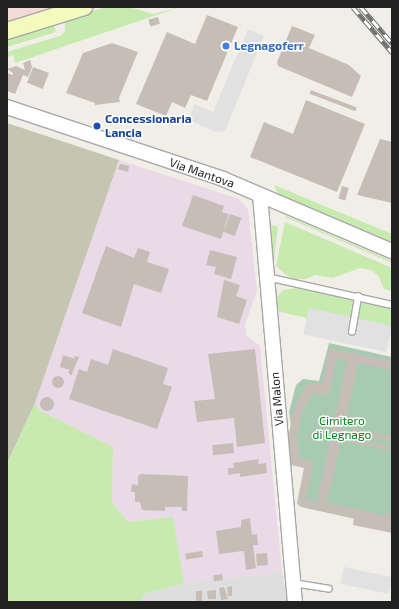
<!DOCTYPE html>
<html>
<head>
<meta charset="utf-8">
<style>
	body { margin:0 }
	#map { position:relative; width:399px; height:609px; overflow:hidden; background:#f1eee7; font-family:"Exo 2",sans-serif }
	div>[style] { position:absolute }
	[style*='--x'] { left:calc(var(--x)*1px); top:calc(var(--y)*1px); width:calc(var(--w)*1px); rotate:calc(var(--a)*1deg) }
	.residential>* { inset:0; background:#dfdede }
	.commercial>* { inset:0; background:#f1dad7 }
	.industrial>* { inset:0; background:#ead9e6 }
	.construction>* { inset:0; background:#c4c6b2 }
	.grass>* { inset:0; background:#c7eaae }
	.cemetery>* { inset:0; background:#a8cab0 }
	.parking>* { inset:0; background:#e1e1e1; transform-origin:0 0 }
	.building>* { inset:0; background:#c6beb6; transform-origin:0 0 }
	.round { border-radius:50% }
	.roads { filter:drop-shadow(1px 0 #a8a8a8) drop-shadow(-1px 0 #a8a8a8) drop-shadow(0 1px #a8a8a8) drop-shadow(0 -1px #a8a8a8) }
	.service>* { height:5.5px; margin:-2.75px; padding:0 2.75px; transform-origin:2.75px; border-radius:2.75px; background:#fff }
	.tertiary>* { height:14px; margin:-7px; padding:0 7px; transform-origin:7px; border-radius:7px; background:#fff }
	.secondary>* { height:16px; margin:-8px; padding:0 8px; transform-origin:8px; border-radius:8px; background:#f2fabd }
	.rail>* { height:4.5px; margin-top:-2.25px; transform-origin:0; background:repeating-linear-gradient(90deg,#fff 0 9px,#6f6f6f 0 18px); box-sizing:border-box; border-block:1px solid #6f6f6f }
	.dots>* { width:11px; height:11px; translate:-50% -50%; box-sizing:border-box; border:2px solid #fff; border-radius:50% }
	span { translate:-50% -50%; white-space:nowrap; text-align:center; line-height:1.15; -webkit-text-stroke:3px #fff; paint-order:stroke }
	.shop-label { font-size:12px; color:#366cbe; font-weight:700 }
	.left { translate:0 -50%; text-align:left }
	.transit-label { font-size:12px; color:#164399; font-weight:700 }
	.street-label { font-size:12px; color:#212121 }
	.park-label { font-size:12px; color:#0c811e }
	.frame { position:absolute; inset:0; border:8px solid #212121; pointer-events:none }
</style>
</head>
<body>
<div id="map">
	<div class="residential">
		<i style="clip-path:polygon(282px 572px,288px 602px,141px 602px,142px 594px,184px 583px)"></i>
	</div>
	<div class="commercial">
		<i style="clip-path:polygon(7px 7px,64px 7px,7px 24px)"></i>
	</div>
	<div class="industrial">
		<i style="clip-path:polygon(119px 160px,239px 199px,248px 209px,257px 291px,245px 325px,246px 335px,260px 346px,282px 572px,184px 583px,173px 517px,128px 522px,112px 502px,113px 447px,39px 410px,35px 403px)"></i>
	</div>
	<div class="construction">
		<i style="clip-path:polygon(7px 123px,119px 160px,35px 403px,7px 464px)"></i>
	</div>
	<div class="grass">
		<i style="clip-path:polygon(106px 7px,129px 7px,153px 14px,180px 7px,15px 63px,13px 55px,7px 57px,7px 52px,60px 36px,65px 31px,65px 21px,68px 19px)"></i>
		<i style="clip-path:polygon(53px 24px,56px 30px,53px 33px,7px 47px,7px 38px)"></i>
		<i style="clip-path:polygon(274px 185px,392px 234px,392px 242px,278px 194px)"></i>
		<i style="clip-path:polygon(286px 216px,392px 261px,392px 263px,285px 217px)"></i>
		<i style="clip-path:polygon(285px 222px,392px 268px,392px 291px,384px 289px,378px 275px,371px 270px,360px 268px,333px 278px,315px 275px,305px 279px,293px 279px,284px 273px,276px 266px)"></i>
		<i style="clip-path:polygon(269px 225px,278px 226px,274px 260px,273px 260px)"></i>
		<i style="clip-path:polygon(297px 288px,392px 309px,392px 326px,310px 309px,307px 318px,276px 311px,275px 299px,283px 290px)"></i>
		<i style="clip-path:polygon(35px 403px,39px 410px,113px 447px,112px 502px,128px 522px,173px 517px,184px 583px,143px 594px,141px 602px,7px 602px,7px 464px)"></i>
	</div>
	<div class="cemetery">
		<i style="clip-path:polygon(329px 343px,392px 357px,392px 527px,301px 507px,305px 467px,292px 463px,293px 439px,289px 412px,296px 385px,303px 379px,319px 381px)"></i>
	</div>
	<div class="parking">
		<i style="clip-path:polygon(248px 29px,264px 36px,225px 131px,216px 132px,188px 120px,195px 104px,213px 112px)"></i>
		<i style="left:309px;top:308px;width:85px;height:27px;rotate:12deg"></i>
		<i style="left:344px;top:567px;width:49px;height:17px;rotate:12deg"></i>
	</div>
	<div class="building">
		<i style="clip-path:polygon(207px 15px,238px 27px,207px 101px,191px 95px,185px 108px,172px 102px,166px 116px,136px 104px,167px 32px,195px 44px)"></i>
		<i style="left:158px;top:17px;width:7px;height:10px;rotate:74deg"></i>
		<i style="clip-path:polygon(292px 26px,315px 35px,309px 48px,349px 65px,361px 76px,352px 97px,278px 66px,277px 62px)"></i>
		<i style="clip-path:polygon(112px 43px,138px 52px,119px 98px,120px 102px,95px 105px,95px 103px,66px 93px,83px 53px)"></i>
		<i style="clip-path:polygon(30px 60px,32px 67px,28px 77px,23px 75px,15px 94px,7px 91px,7px 73px,13px 75px,13px 73px,7px 69px,16px 66px,25px 70px,23px 63px)"></i>
		<i style="left:33px;top:67px;width:17px;height:17px;rotate:21deg"></i>
		<i style="left:311px;top:90px;width:49px;height:4px;rotate:21deg"></i>
		<i style="clip-path:polygon(306px 100px,365px 124px,337px 192px,250px 157px,264px 122px,293px 134px)"></i>
		<i style="clip-path:polygon(380px 139px,392px 142px,392px 203px,357px 195px)"></i>
		<i style="clip-path:polygon(120px 164px,129px 166px,128px 172px,118px 169px)"></i>
		<i style="left:342px;top:186px;width:7px;height:13px;rotate:16deg"></i>
		<i style="clip-path:polygon(193px 195px,224px 206px,222px 212px,229px 214px,221px 239px,182px 226px)"></i>
		<i style="left:230px;top:214px;width:12px;height:19px;rotate:20deg"></i>
		<i style="clip-path:polygon(106px 246px,134px 258px,138px 248px,150px 252px,147px 262px,169px 269px,161px 293px,134px 284px,121px 327px,82px 313px)"></i>
		<i style="clip-path:polygon(210px 250px,237px 257px,231px 279px,214px 274px,216px 267px,206px 265px)"></i>
		<i style="clip-path:polygon(224px 280px,240px 285px,236px 296px,247px 300px,239px 324px,217px 317px)"></i>
		<i style="clip-path:polygon(113px 349px,168px 368px,163px 384px,172px 387px,157px 429px,69px 399px,79px 369px,87px 372px,91px 359px,108px 365px)"></i>
		<i style="clip-path:polygon(255px 349px,265px 443px,237px 447px,234px 418px,197px 422px,194px 401px,215px 399px,208px 354px)"></i>
		<i style="clip-path:polygon(evenodd,332px 349px,392px 361px,392px 370px,358px 363px,327px 503px,382px 515px,392px 512px,392px 533px,353px 525px,354px 518px,299px 506px,297px 503px,304px 468px,291px 465px,288px 439px,292px 417px,296px 404px,308px 383px,322px 385px,329px 350px,332px 349px,336px 359px,347px 361px,317px 502px,306px 499px,314px 461px,299px 458px,297px 434px,302px 412px,313px 393px,329px 396px,336px 359px)"></i>
		<i style="clip-path:polygon(63px 355px,75px 359px,74px 356px,79px 357px,71px 376px,68px 372px,70px 370px,60px 367px)"></i>
		<i class="round" style="left:52px;top:376px;width:12px;height:12px"></i>
		<i class="round" style="left:40px;top:397px;width:14px;height:14px"></i>
		<i style="left:353px;top:428px;width:40px;height:5px;rotate:13deg"></i>
		<i style="left:351px;top:438px;width:42px;height:4px;rotate:12deg"></i>
		<i style="left:233px;top:443px;width:10px;height:21px;rotate:84deg"></i>
		<i style="clip-path:polygon(259px 459px,258px 464px,266px 463px,267px 473px,240px 477px,240px 473px,228px 475px,228px 468px,234px 468px,233px 463px)"></i>
		<i style="clip-path:polygon(141px 474px,188px 476px,187px 511px,182px 511px,182px 507px,165px 507px,165px 511px,142px 510px,140px 502px,135px 502px,135px 492px,131px 492px,132px 484px,138px 485px,138px 476px)"></i>
		<i style="clip-path:polygon(250px 518px,252px 535px,257px 534px,258px 545px,253px 545px,256px 568px,246px 570px,244px 551px,219px 554px,216px 531px,241px 527px,241px 520px)"></i>
		<i style="left:202px;top:551px;width:6px;height:17px;rotate:81deg"></i>
		<i style="left:267px;top:553px;width:12px;height:11px;rotate:85deg"></i>
		<i style="left:222px;top:574px;width:6px;height:9px;rotate:81deg"></i>
		<i style="clip-path:polygon(232px 586px,232px 596px,228px 596px,227px 587px)"></i>
		<i style="clip-path:polygon(224px 587px,228px 599px,221px 600px,219px 588px)"></i>
		<i style="clip-path:polygon(216px 590px,216px 599px,208px 599px,207px 591px)"></i>
		<i style="left:196px;top:591px;width:6px;height:11px"></i>
	</div>
	<div class="roads">
		<div class="service">
			<i style="--x:267;--y:277;--w:128;--a:12.6"></i>
			<i style="--x:352;--y:332;--w:36;--a:-80"></i>
			<i style="--x:293;--y:583;--w:36;--a:9"></i>
		</div>
		<div class="tertiary">
			<i style="--x:7;--y:107;--w:228;--a:18.4"></i>
			<i style="--x:223;--y:179;--w:184;--a:23.1"></i>
			<i style="--x:260;--y:195;--w:409;--a:85.1"></i>
		</div>
		<div class="secondary">
			<i style="--x:7;--y:31;--w:81;--a:-17.3"></i>
		</div>
	</div>
	<div class="rail">
		<i style="--x:353;--y:7;--w:60;--a:49.1"></i>
		<i style="--x:361;--y:7;--w:48;--a:49.3"></i>
	</div>
	<div class="dots">
		<i style="left:226px;top:46px;background:#3f7fe0"></i>
		<i style="left:97px;top:126px;background:#1a4fb4"></i>
	</div>
	<div class="shop-label">
		<span class="left" style="left:234px;top:46px">Legnagoferr</span>
	</div>
	<div class="transit-label">
		<span class="left" style="left:105px;top:126px">Concessionaria<br>Lancia</span>
	</div>
	<div class="street-label">
		<span style="left:202px;top:173px;rotate:19deg">Via Mantova</span>
		<span style="left:277px;top:399px;rotate:-95deg">Via Malon</span>
	</div>
	<div class="park-label">
		<span style="left:342px;top:428px">Cimitero<br>di Legnago</span>
	</div>
	<div class="frame"></div>
</div>
</body>
</html>
